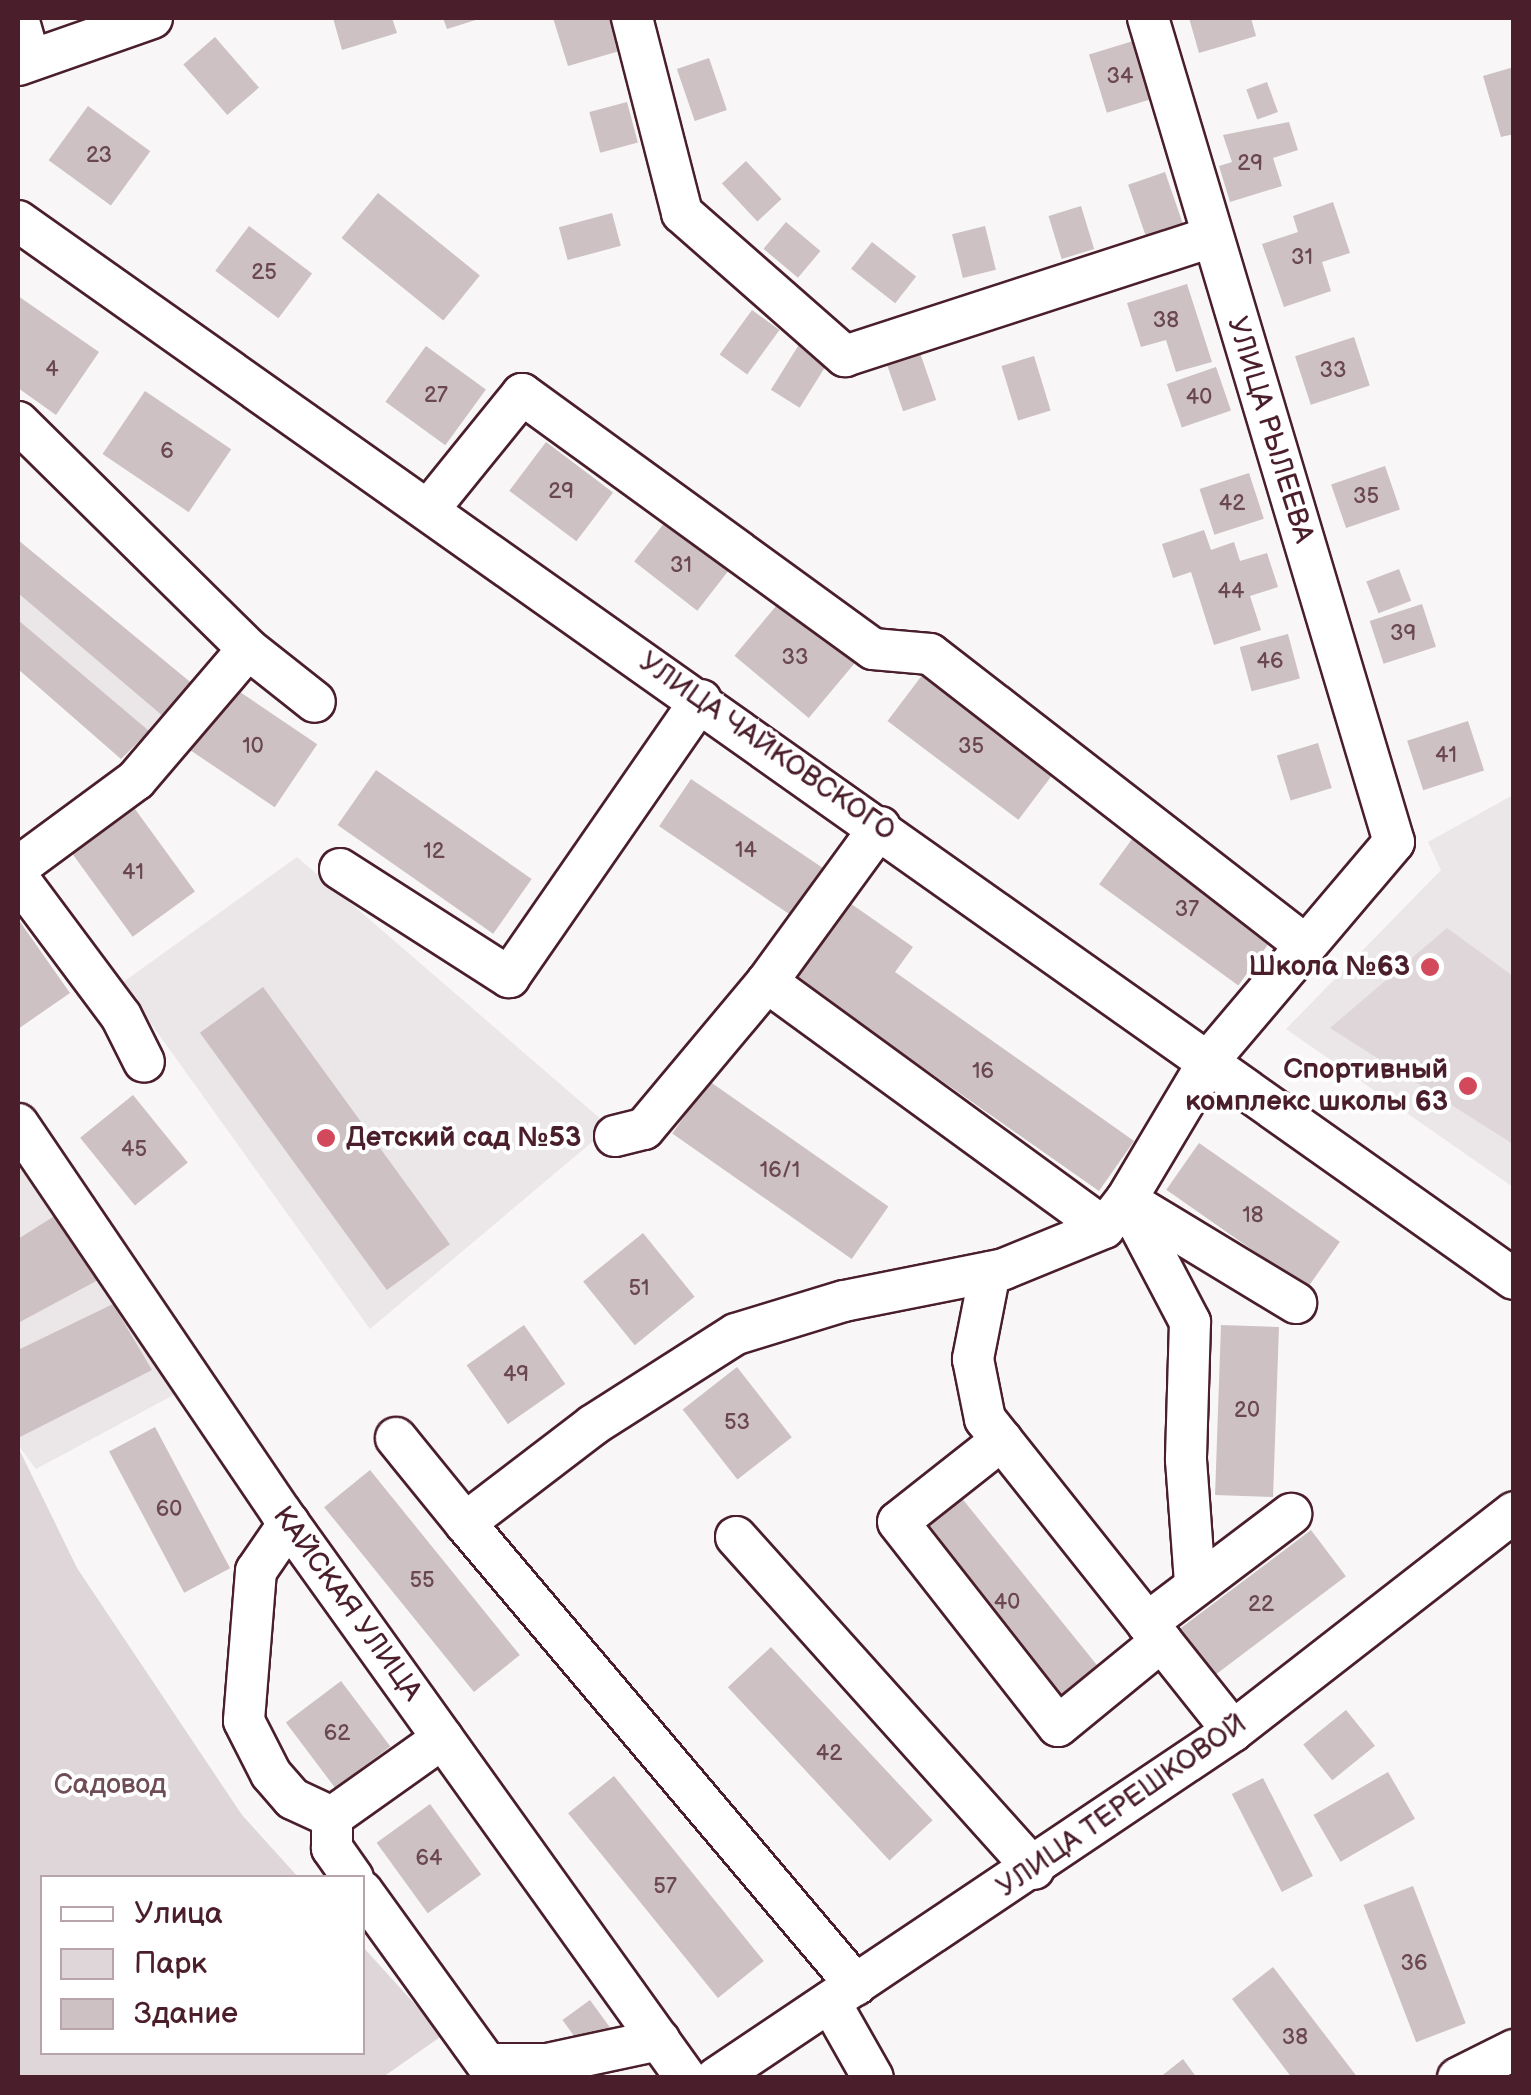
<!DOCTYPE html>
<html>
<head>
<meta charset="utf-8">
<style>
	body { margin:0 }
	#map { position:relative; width:1531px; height:2095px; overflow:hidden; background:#f8f6f7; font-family:"Balsamiq Sans",sans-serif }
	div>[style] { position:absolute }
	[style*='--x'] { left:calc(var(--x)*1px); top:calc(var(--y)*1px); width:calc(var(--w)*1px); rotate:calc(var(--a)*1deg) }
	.built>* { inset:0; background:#ebe6e8 }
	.green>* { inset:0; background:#ded6d9 }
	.building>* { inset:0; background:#cdc1c4; transform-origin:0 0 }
	.roads { filter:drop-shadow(2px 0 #4a1f2b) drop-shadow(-2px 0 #4a1f2b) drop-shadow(0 2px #4a1f2b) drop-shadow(0 -2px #4a1f2b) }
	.minor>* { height:40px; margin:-20px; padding:0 20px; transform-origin:20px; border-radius:20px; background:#fff }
	.dots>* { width:28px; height:28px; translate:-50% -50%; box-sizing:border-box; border:5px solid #fff; border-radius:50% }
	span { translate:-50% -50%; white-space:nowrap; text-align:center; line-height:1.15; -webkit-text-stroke:8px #fff; paint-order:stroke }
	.number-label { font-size:22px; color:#6b4851 }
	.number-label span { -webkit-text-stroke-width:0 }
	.street-label { font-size:28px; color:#4a1f2b }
	.poi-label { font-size:28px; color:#4a1f2b; font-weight:700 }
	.right { translate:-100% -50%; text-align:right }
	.left { translate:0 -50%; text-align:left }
	.park-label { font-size:28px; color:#6f4d56 }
	.frame { position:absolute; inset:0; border:20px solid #4a1f2b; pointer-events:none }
	.legend { position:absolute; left:40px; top:1875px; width:325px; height:180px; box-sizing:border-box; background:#fff; border:2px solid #b7a5aa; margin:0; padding:12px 18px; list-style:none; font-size:30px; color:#4a1f2b }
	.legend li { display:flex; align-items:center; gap:20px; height:50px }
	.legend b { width:50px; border:2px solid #b7a5aa }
</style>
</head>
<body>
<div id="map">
	<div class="built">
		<i style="clip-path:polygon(18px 540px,195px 686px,121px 759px,18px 669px)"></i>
		<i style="clip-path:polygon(1513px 795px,1513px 1187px,1286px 1029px,1441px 870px,1428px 842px)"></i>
		<i style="clip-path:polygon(297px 857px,610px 1127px,370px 1329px,122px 983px)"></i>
		<i style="clip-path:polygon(18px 1149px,179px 1392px,36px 1469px,18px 1445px)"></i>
	</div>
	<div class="green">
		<i style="clip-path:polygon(1447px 928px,1513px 976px,1513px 1144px,1330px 1028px)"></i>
		<i style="clip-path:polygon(18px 1447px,77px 1568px,242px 1815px,298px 1877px,42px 1878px,42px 2052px,362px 2052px,363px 1947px,443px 2035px,383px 2077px,18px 2077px)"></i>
	</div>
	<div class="building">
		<i style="clip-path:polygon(333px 18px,392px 18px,397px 33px,342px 50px)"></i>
		<i style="clip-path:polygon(443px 18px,482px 18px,447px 29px)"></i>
		<i style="clip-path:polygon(553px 18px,613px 18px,623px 50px,568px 66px)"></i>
		<i style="clip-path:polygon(1189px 18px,1251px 18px,1256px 36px,1199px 53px)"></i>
		<i style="left:215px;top:37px;width:67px;height:42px;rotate:49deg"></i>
		<i style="left:1133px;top:41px;width:61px;height:46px;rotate:73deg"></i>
		<i style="left:709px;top:58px;width:55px;height:34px;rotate:71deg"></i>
		<i style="clip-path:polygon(1514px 67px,1514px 134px,1501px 137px,1483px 76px)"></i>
		<i style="left:1267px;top:82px;width:32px;height:22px;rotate:70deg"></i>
		<i style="left:627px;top:102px;width:42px;height:39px;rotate:75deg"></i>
		<i style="left:88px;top:106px;width:77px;height:67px;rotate:36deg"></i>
		<i style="clip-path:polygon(1289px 122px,1298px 150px,1273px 158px,1282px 186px,1230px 202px,1219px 166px,1232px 162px,1223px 135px)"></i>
		<i style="left:746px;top:161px;width:52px;height:33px;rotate:47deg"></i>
		<i style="left:1165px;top:172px;width:58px;height:39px;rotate:71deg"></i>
		<i style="left:378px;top:193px;width:131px;height:58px;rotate:39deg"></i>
		<i style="clip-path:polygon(1333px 202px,1350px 253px,1322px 262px,1331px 291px,1284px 307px,1262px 244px,1298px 232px,1293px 216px)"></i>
		<i style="left:1081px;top:206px;width:45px;height:34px;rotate:73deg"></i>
		<i style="left:612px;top:213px;width:34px;height:55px;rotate:75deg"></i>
		<i style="left:786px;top:222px;width:45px;height:35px;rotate:40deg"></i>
		<i style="left:249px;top:226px;width:79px;height:56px;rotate:37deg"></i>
		<i style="left:985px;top:226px;width:45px;height:34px;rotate:76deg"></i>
		<i style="left:872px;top:242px;width:56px;height:34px;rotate:38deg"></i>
		<i style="clip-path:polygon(1187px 284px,1212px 362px,1176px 372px,1166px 340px,1141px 347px,1127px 303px)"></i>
		<i style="clip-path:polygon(18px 296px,99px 352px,56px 415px,18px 388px)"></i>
		<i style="left:752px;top:310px;width:34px;height:55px;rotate:36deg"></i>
		<i style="left:1354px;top:337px;width:51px;height:62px;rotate:72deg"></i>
		<i style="left:800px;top:343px;width:34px;height:55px;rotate:32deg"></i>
		<i style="left:426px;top:346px;width:74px;height:69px;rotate:36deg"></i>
		<i style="left:918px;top:347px;width:56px;height:35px;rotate:71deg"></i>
		<i style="left:1034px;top:356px;width:57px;height:34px;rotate:73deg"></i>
		<i style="left:1216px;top:367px;width:46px;height:52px;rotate:71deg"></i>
		<i style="left:145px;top:391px;width:104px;height:76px;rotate:34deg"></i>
		<i style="left:546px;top:442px;width:84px;height:61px;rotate:37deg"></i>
		<i style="left:1385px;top:466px;width:46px;height:57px;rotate:71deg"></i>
		<i style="left:1249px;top:473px;width:48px;height:52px;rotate:72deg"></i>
		<i style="left:665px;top:522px;width:80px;height:50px;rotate:38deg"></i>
		<i style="clip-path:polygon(1204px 530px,1211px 550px,1234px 542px,1240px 561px,1267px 553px,1278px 587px,1250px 596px,1261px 630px,1214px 645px,1191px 572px,1173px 578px,1162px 544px)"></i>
		<i style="clip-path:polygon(18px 540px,195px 686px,164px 717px,18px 593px)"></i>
		<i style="left:1399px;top:569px;width:34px;height:35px;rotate:69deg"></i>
		<i style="left:782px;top:599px;width:97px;height:74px;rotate:40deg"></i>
		<i style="left:1422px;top:604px;width:45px;height:55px;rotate:72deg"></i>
		<i style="clip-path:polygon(18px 620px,149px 731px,121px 759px,18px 669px)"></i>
		<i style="left:1288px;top:634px;width:46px;height:50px;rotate:75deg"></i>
		<i style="left:923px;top:674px;width:164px;height:59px;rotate:37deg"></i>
		<i style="left:231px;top:686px;width:104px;height:76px;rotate:34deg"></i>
		<i style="left:1468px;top:721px;width:52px;height:64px;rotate:72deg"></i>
		<i style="left:1318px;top:743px;width:47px;height:43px;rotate:73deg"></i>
		<i style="left:376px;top:770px;width:190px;height:67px;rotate:35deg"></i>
		<i style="left:691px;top:779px;width:173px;height:57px;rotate:34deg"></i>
		<i style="left:135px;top:809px;width:102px;height:77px;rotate:54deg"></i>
		<i style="left:1135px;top:835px;width:172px;height:61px;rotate:36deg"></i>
		<i style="clip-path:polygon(847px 901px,913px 947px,895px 972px,1134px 1141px,1099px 1191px,794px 977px)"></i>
		<i style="clip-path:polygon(18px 919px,70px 993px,18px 1029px)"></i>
		<i style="left:263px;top:987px;width:318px;height:78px;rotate:54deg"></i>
		<i style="left:709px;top:1081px;width:219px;height:64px;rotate:35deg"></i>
		<i style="left:133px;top:1095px;width:87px;height:68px;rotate:51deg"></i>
		<i style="left:1199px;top:1143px;width:172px;height:57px;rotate:35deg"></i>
		<i style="clip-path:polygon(56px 1215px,98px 1280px,18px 1323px,18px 1239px)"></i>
		<i style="left:643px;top:1233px;width:82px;height:77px;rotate:51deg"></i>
		<i style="clip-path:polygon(113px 1304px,152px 1370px,18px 1438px,18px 1350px)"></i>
		<i style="left:524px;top:1325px;width:72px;height:70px;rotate:55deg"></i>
		<i style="left:1221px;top:1325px;width:58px;height:170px;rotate:2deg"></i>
		<i style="left:737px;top:1367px;width:89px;height:69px;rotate:52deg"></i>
		<i style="left:155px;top:1427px;width:160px;height:52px;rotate:62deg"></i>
		<i style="left:370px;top:1470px;width:238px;height:59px;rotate:51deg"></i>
		<i style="left:956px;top:1491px;width:238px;height:60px;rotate:51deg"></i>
		<i style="left:1311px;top:1530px;width:58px;height:170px;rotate:53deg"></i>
		<i style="left:771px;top:1647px;width:237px;height:59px;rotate:47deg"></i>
		<i style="left:341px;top:1681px;width:82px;height:69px;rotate:53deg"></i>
		<i style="left:1346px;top:1710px;width:46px;height:55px;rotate:51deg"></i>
		<i style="left:1388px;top:1772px;width:54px;height:86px;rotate:60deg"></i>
		<i style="left:614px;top:1776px;width:238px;height:59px;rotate:51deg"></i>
		<i style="left:1263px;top:1778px;width:110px;height:35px;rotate:63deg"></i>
		<i style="left:430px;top:1804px;width:87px;height:66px;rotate:54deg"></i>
		<i style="left:1413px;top:1886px;width:147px;height:53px;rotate:69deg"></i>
		<i style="clip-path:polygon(1273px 1967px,1358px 2078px,1292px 2078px,1232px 1999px)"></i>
		<i style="left:590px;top:2000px;width:34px;height:34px;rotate:54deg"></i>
		<i style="clip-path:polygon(1183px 2059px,1197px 2078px,1159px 2078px)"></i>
	</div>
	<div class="roads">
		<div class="minor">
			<i style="--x:18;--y:18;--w:40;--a:74"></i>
			<i style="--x:632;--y:18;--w:201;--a:75.6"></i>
			<i style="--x:682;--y:213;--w:217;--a:41.3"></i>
			<i style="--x:845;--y:356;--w:386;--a:-18"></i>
			<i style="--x:1148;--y:18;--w:860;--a:73.38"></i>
			<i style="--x:1394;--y:842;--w:285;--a:130.3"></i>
			<i style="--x:1210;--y:1059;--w:164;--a:120.8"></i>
			<i style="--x:1126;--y:1200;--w:199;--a:31.2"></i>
			<i style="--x:18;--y:65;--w:142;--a:-19.3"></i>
			<i style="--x:18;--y:221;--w:1832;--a:35.27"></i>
			<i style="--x:18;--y:422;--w:323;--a:44.6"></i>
			<i style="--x:248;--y:649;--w:85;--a:38.3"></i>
			<i style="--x:429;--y:509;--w:148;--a:-51"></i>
			<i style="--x:522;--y:394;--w:434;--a:36"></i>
			<i style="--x:873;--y:649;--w:57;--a:5"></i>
			<i style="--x:930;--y:654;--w:472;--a:37.8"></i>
			<i style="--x:880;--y:827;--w:192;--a:126.1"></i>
			<i style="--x:767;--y:982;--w:417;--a:36.1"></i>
			<i style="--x:1104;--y:1228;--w:36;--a:-52"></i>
			<i style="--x:1126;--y:1200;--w:138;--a:62.3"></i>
			<i style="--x:1190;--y:1322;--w:138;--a:91.7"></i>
			<i style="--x:1186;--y:1460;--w:124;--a:85.8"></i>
			<i style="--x:18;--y:867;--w:147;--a:-36.4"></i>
			<i style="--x:136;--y:780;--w:172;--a:-49.5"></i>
			<i style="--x:340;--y:869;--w:201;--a:32.6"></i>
			<i style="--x:509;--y:977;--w:337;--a:-55.3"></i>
			<i style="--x:18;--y:878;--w:172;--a:53.3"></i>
			<i style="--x:121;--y:1016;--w:51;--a:63.4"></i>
			<i style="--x:18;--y:1124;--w:467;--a:55.9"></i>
			<i style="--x:280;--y:1511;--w:697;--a:54.4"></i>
			<i style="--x:615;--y:1136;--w:30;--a:-14"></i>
			<i style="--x:644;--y:1129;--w:192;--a:-50.1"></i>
			<i style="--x:990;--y:1272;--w:89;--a:101.1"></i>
			<i style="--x:973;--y:1359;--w:61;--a:78.7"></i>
			<i style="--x:985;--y:1419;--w:260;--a:51.5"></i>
			<i style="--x:396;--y:1438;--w:109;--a:50.9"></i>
			<i style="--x:1002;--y:1440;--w:132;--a:141.7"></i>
			<i style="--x:898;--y:1522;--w:259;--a:51.9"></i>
			<i style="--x:1058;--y:1726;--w:134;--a:-39.3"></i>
			<i style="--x:289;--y:1523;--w:58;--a:124.5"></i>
			<i style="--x:256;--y:1571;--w:150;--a:94.6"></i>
			<i style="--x:244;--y:1721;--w:59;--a:63"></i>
			<i style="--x:271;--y:1774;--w:33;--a:49"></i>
			<i style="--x:293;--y:1799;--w:43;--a:24.8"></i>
			<i style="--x:736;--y:1537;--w:446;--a:48.1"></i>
			<i style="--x:1233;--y:1731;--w:138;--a:-128.5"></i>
			<i style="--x:1147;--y:1623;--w:181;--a:-37.1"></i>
			<i style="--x:353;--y:1878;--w:37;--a:-125"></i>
			<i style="--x:332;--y:1848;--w:31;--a:-90"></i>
			<i style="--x:332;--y:1817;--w:136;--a:-35.4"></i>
			<i style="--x:362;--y:1891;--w:213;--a:54.2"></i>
			<i style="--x:487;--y:2064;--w:60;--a:0"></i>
			<i style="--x:547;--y:2064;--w:115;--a:-12.1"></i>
			<i style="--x:856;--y:1985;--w:605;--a:-130.24"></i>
			<i style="--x:465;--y:1523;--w:161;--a:-37.4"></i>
			<i style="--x:593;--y:1425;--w:169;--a:-32.5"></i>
			<i style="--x:736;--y:1334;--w:113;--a:-17"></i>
			<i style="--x:844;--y:1301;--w:163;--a:-11.3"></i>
			<i style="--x:1004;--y:1269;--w:108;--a:-22.3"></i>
			<i style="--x:830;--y:2002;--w:87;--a:60.5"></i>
			<i style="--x:716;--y:2078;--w:623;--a:-33.87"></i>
			<i style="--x:1233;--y:1731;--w:356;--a:-37.9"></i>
			<i style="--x:1458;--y:2078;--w:63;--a:-26.6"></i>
		</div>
	</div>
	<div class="dots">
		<i style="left:1430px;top:967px;background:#d1495b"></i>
		<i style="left:1468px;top:1086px;background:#d1495b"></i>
		<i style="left:326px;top:1138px;background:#d1495b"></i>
	</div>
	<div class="number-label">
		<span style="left:1120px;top:77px">34</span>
		<span style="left:99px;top:156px">23</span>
		<span style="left:1250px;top:164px">29</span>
		<span style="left:1302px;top:258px">31</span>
		<span style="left:264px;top:273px">25</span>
		<span style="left:1166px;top:321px">38</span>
		<span style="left:52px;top:370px">4</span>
		<span style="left:1333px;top:371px">33</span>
		<span style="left:436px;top:396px">27</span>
		<span style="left:1199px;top:398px">40</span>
		<span style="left:167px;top:452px">6</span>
		<span style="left:561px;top:492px">29</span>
		<span style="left:1366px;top:497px">35</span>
		<span style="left:1232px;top:504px">42</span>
		<span style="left:681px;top:566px">31</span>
		<span style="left:1231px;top:592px">44</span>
		<span style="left:1403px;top:634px">39</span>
		<span style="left:795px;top:658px">33</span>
		<span style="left:1270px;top:662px">46</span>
		<span style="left:253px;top:747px">10</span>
		<span style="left:971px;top:747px">35</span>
		<span style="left:1446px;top:756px">41</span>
		<span style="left:746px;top:851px">14</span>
		<span style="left:434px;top:852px">12</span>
		<span style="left:133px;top:873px">41</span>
		<span style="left:1187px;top:910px">37</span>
		<span style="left:983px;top:1072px">16</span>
		<span style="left:134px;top:1150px">45</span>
		<span style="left:780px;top:1171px">16/1</span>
		<span style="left:1253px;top:1216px">18</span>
		<span style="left:639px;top:1289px">51</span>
		<span style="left:516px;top:1375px">49</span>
		<span style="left:1247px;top:1411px">20</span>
		<span style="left:737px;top:1423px">53</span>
		<span style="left:169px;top:1510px">60</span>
		<span style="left:422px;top:1581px">55</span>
		<span style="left:1007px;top:1603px">40</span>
		<span style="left:1261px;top:1605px">22</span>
		<span style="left:337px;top:1734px">62</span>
		<span style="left:829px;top:1754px">42</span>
		<span style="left:429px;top:1859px">64</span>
		<span style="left:665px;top:1887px">57</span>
		<span style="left:1414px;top:1964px">36</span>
		<span style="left:1295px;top:2038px">38</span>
	</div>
	<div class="street-label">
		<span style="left:1270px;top:430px;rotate:73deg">УЛИЦА РЫЛЕЕВА</span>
		<span style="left:767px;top:747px;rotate:35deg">УЛИЦА ЧАЙКОВСКОГО</span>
		<span style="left:347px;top:1604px;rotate:54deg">КАЙСКАЯ УЛИЦА</span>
		<span style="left:1122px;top:1806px;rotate:-35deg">УЛИЦА ТЕРЕШКОВОЙ</span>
	</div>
	<div class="poi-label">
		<span class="right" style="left:1410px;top:967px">Школа №63</span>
		<span class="right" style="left:1448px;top:1086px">Спортивный<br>комплекс школы 63</span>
		<span class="left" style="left:346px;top:1138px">Детский сад №53</span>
	</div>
	<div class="park-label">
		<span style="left:110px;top:1785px">Садовод</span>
	</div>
	<div class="frame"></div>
	<ul class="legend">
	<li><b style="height:12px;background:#fff"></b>Улица</li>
	<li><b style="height:28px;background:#ded6d9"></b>Парк</li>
	<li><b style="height:28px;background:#cdc1c4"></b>Здание</li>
	</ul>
</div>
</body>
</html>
